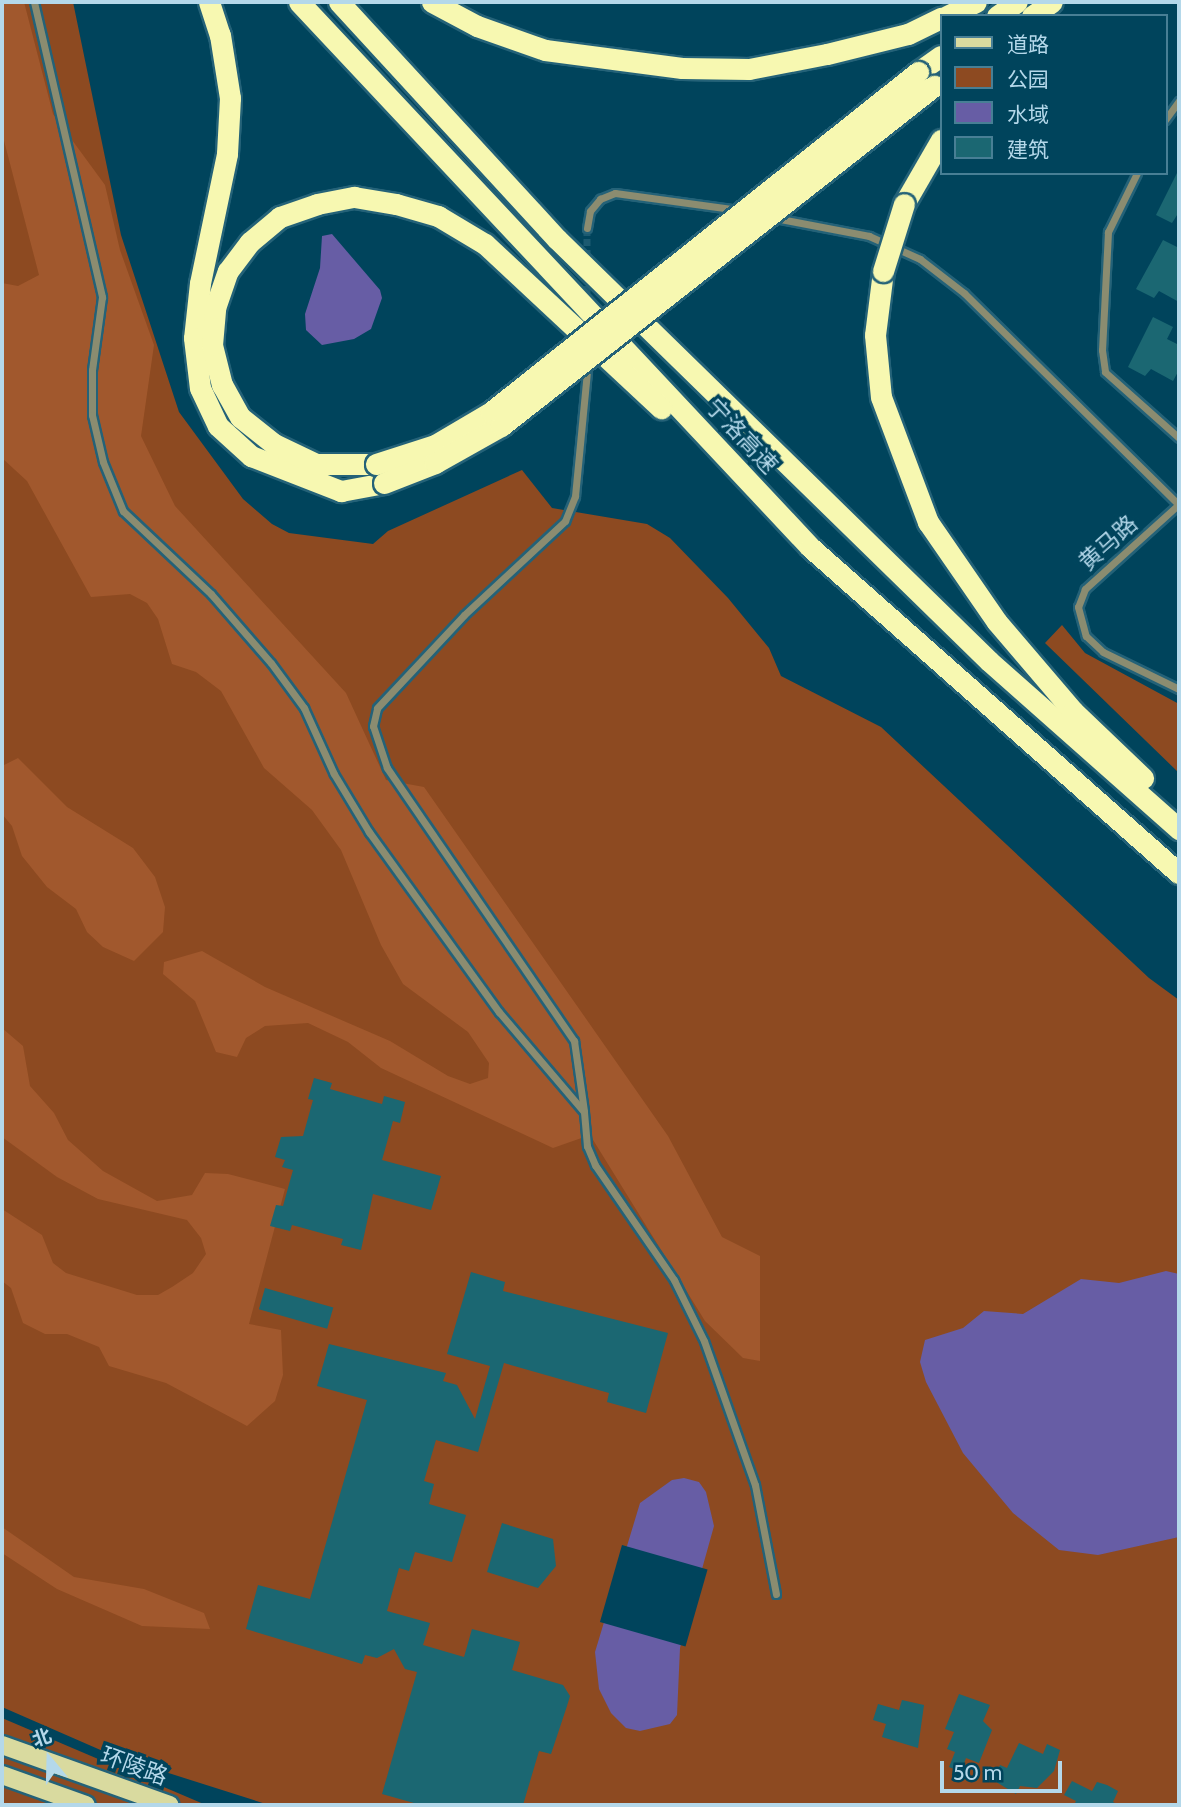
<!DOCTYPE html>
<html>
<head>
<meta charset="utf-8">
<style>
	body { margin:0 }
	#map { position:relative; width:1181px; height:1807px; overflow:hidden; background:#00445c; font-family:Cabin,"Noto Sans SC",sans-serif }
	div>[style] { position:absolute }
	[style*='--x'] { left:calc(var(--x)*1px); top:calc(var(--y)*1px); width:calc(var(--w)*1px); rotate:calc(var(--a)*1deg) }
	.green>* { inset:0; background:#8d4a21 }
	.forest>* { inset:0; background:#a1582d }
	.water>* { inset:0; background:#675da5 }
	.pier>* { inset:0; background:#00445c; transform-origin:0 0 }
	.building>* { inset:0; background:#1b6772; transform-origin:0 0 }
	.minor-tunnel>* { height:7px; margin-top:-3.5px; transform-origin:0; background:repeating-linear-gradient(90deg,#1b5a71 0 7px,transparent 0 10.5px) }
	.roads { filter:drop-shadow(2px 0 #246278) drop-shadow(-2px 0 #246278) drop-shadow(0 2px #246278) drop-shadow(0 -2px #246278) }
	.minor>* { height:7px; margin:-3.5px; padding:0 3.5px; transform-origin:3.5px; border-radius:3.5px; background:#8b8c70 }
	.primary>* { height:18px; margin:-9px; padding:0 9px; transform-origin:9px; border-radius:9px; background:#d9da9f }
	.motorway>* { height:21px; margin:-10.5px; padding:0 10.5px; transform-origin:10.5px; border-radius:10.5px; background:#f7f8b1 }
	.bridges { filter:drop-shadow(2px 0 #246278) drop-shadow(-2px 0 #246278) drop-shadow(0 2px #246278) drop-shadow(0 -2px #246278) }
	.motorway-bridge>* { height:21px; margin:-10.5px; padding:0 10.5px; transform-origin:10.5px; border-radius:10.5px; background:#f7f8b1 }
	span { translate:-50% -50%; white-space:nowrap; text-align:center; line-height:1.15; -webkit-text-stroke:7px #00445c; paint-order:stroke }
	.street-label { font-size:23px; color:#b4d8ea }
	.frame { position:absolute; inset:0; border:4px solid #b4d8ea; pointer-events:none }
	.legend { position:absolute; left:940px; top:14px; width:228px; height:161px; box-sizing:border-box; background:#00445c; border:2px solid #487f95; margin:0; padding:9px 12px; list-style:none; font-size:21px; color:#b4d8ea }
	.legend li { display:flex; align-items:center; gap:14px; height:35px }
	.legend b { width:35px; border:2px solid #487f95 }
	.north { position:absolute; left:14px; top:1723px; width:70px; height:70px; -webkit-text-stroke:5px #00445c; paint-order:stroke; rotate:341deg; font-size:19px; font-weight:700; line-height:28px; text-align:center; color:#b4d8ea }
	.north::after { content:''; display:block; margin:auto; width:24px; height:32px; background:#b4d8ea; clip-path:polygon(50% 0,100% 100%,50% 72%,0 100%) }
	.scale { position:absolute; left:940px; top:1761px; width:122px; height:32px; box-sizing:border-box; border:4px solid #b4d8ea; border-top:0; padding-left:9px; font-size:21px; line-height:24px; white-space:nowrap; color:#b4d8ea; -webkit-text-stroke:5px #00445c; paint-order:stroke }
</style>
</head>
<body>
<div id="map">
	<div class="green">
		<i style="clip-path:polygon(2px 2px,73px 2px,121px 235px,179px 412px,243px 499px,272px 524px,289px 533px,373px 544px,388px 531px,522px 470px,552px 508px,647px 524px,670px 538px,728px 598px,769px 648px,781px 676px,881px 727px,1149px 978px,1179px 1000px,1179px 1805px,269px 1805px,112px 1755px,2px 1707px)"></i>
		<i style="clip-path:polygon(1062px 625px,1085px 653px,1179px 704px,1179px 773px,1045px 643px)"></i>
		<i style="clip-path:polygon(2px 1718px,206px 1805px,2px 1805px)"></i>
	</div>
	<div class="forest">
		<i style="clip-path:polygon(2px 2px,24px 2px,53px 114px,105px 185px,120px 250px,154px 345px,141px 436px,175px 506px,346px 693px,386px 780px,424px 787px,668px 1136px,722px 1237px,760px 1256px,760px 1361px,743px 1358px,705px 1321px,590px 1135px,553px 1148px,381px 1068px,348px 1042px,308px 1023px,265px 1026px,246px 1038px,237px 1057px,216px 1052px,195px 1001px,163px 974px,164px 962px,202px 951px,265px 987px,390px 1041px,448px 1076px,470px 1084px,488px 1078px,489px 1063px,468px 1032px,403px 984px,381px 945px,341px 850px,312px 810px,264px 768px,221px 691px,196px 672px,172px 664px,158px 619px,147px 603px,130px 594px,91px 597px,27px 481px,2px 458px,2px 283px,18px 286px,39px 275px,2px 133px)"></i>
		<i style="clip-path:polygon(18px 758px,67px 807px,133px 848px,155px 877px,165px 907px,163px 932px,134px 961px,103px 947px,87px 932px,76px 909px,47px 887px,22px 856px,12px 826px,2px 814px,2px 766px)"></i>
		<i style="clip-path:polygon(2px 1028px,23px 1046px,30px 1086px,54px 1113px,68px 1140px,103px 1171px,157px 1201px,192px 1195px,205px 1173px,228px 1174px,285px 1189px,249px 1324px,281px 1330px,283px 1375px,275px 1401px,247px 1426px,166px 1383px,109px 1366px,99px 1347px,67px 1334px,45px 1334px,23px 1323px,11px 1288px,2px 1281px,2px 1209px,42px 1235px,53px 1263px,66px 1273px,137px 1295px,158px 1295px,172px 1287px,193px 1273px,206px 1254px,201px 1238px,187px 1220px,98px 1199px,57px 1177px,2px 1137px)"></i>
		<i style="clip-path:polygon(2px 1527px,74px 1577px,144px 1589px,204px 1613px,210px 1629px,142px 1626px,57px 1589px,2px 1553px)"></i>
	</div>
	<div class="water">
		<i style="clip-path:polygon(332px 234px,380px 290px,382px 298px,371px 329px,354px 339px,322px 345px,306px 330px,305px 314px,320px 268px,322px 236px)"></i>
		<i style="clip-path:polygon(1166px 1271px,1179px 1274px,1179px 1537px,1098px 1555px,1059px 1550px,1013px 1513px,963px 1453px,926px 1382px,920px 1362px,925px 1340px,963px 1328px,984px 1311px,1023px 1314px,1081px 1279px,1119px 1283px)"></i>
		<i style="clip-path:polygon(684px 1478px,699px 1482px,706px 1492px,714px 1526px,680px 1648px,677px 1715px,670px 1724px,640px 1731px,626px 1728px,611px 1713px,599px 1689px,595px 1652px,640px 1503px,672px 1480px)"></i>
	</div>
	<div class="pier">
		<i style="left:622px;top:1545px;width:89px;height:80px;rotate:16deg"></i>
	</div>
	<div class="building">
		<i style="clip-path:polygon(1179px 169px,1179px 212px,1172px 223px,1156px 215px)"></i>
		<i style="clip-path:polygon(1163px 240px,1179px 248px,1179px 302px,1159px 291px,1154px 298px,1136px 289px)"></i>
		<i style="clip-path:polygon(1153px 317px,1173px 327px,1167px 339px,1179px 345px,1179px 370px,1173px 381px,1151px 369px,1145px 376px,1128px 367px)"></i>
		<i style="clip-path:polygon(314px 1078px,332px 1083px,330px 1089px,382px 1104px,384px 1096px,405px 1102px,400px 1123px,393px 1121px,382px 1160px,441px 1176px,431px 1210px,373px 1194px,361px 1250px,341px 1245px,343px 1239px,292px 1225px,290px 1231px,270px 1226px,276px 1205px,283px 1206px,293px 1170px,282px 1167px,285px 1160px,275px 1157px,281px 1137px,303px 1136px,313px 1100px,308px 1099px)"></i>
		<i style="clip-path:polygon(471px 1272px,505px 1282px,503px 1291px,668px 1333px,646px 1413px,607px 1402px,609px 1393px,504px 1363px,478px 1452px,436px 1440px,424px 1481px,434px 1484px,429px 1504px,466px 1515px,452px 1562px,415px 1552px,409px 1571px,399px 1568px,387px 1611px,430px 1623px,423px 1645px,464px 1657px,472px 1629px,520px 1642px,512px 1670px,563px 1685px,570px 1696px,567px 1706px,551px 1754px,539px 1751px,523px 1805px,421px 1805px,382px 1794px,417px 1672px,405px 1669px,394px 1649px,377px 1658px,365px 1655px,362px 1664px,246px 1629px,258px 1585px,310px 1599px,367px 1400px,317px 1386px,329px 1344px,446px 1373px,443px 1381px,457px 1385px,475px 1419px,490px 1366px,447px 1354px)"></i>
		<i style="left:265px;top:1288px;width:71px;height:22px;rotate:16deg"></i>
		<i style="clip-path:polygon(502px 1523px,553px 1539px,556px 1566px,538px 1588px,487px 1572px)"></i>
		<i style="clip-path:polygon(959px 1694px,990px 1705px,983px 1721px,992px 1730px,979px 1763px,966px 1758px,961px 1772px,949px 1767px,955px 1752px,947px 1749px,954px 1732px,945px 1729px)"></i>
		<i style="clip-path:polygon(902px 1700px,924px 1705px,918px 1748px,882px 1737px,886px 1724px,873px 1720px,878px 1704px,899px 1710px)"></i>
		<i style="clip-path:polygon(1019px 1743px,1043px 1754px,1047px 1744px,1060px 1750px,1054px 1771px,1037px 1788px,1020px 1786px,1016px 1794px,993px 1780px,1000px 1765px,1007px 1768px)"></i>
		<i style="clip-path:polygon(1072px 1781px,1092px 1791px,1097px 1782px,1107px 1785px,1118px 1791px,1113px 1802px,1119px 1805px,1074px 1805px,1076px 1801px,1064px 1795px)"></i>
	</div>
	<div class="minor-tunnel">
		<i style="--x:587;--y:228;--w:35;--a:90"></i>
		<i style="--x:587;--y:275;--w:26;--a:90"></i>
	</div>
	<div class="roads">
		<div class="minor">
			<i style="--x:34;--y:2;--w:303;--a:77"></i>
			<i style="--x:102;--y:297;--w:74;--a:97.8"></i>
			<i style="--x:92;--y:370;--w:45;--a:90"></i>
			<i style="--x:92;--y:415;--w:48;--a:76.8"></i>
			<i style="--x:103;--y:462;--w:53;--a:67.8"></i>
			<i style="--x:123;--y:511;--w:121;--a:43.3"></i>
			<i style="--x:211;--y:594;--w:91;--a:49"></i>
			<i style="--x:271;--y:663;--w:56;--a:53.7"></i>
			<i style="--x:304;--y:708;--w:72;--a:65.6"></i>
			<i style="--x:334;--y:774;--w:68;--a:58.9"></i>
			<i style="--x:369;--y:832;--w:222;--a:54.2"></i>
			<i style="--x:499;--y:1012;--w:131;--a:49.6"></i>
			<i style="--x:584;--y:1112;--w:34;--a:85"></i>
			<i style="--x:587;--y:1146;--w:21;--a:67"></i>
			<i style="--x:595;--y:1165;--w:140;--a:55.5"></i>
			<i style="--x:674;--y:1280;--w:68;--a:63.8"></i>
			<i style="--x:704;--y:1341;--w:153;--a:70.5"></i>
			<i style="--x:755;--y:1485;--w:111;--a:79.1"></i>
			<i style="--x:1165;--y:120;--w:24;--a:-54"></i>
			<i style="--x:1137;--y:173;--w:66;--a:116.2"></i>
			<i style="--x:1108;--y:232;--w:118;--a:92.9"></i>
			<i style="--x:1102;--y:350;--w:22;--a:82"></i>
			<i style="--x:1105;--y:372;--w:99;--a:41.7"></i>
			<i style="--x:775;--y:218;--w:96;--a:10.8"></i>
			<i style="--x:869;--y:236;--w:56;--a:24.3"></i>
			<i style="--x:920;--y:259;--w:56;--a:37.7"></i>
			<i style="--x:964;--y:293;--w:302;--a:44.6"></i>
			<i style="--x:587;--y:228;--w:17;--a:-80"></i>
			<i style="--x:590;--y:211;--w:16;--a:-50"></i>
			<i style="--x:600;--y:199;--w:16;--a:-22"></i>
			<i style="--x:615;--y:193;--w:125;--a:7.8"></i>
			<i style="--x:1179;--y:504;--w:127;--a:137.9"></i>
			<i style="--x:1085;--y:589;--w:19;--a:111"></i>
			<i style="--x:1078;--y:607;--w:30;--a:75"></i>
			<i style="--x:1086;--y:636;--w:23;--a:43"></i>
			<i style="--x:1103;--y:652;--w:85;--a:26"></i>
			<i style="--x:584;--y:1111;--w:71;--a:-98.1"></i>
			<i style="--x:574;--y:1041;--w:331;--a:-124.4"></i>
			<i style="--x:387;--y:768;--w:44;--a:-108.4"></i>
			<i style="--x:373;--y:726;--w:18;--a:-77"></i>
			<i style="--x:377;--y:708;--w:127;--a:-46.9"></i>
			<i style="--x:464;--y:615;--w:138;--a:-42.9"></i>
			<i style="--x:565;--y:521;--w:27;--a:-68"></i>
			<i style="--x:575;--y:496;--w:125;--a:-84.5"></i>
		</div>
		<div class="primary">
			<i style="--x:2;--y:1745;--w:178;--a:19.7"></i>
			<i style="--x:2;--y:1775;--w:89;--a:19.7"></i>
		</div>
		<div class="motorway">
			<i style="--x:209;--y:2;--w:35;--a:72"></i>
			<i style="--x:220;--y:35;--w:64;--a:81"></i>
			<i style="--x:230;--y:98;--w:56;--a:93.1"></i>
			<i style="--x:227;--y:154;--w:132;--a:101.8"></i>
			<i style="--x:200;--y:283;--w:55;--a:96.2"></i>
			<i style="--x:194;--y:338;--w:50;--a:83.2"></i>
			<i style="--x:200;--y:388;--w:42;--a:64.7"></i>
			<i style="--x:218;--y:426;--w:45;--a:42.3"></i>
			<i style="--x:251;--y:456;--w:97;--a:21.3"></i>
			<i style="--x:341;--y:491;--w:44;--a:-10.5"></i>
			<i style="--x:299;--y:2;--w:747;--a:46.84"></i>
			<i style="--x:810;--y:547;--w:492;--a:41.5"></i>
			<i style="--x:339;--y:2;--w:322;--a:47.4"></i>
			<i style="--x:557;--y:239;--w:604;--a:44.33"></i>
			<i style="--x:989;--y:661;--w:254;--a:41.5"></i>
			<i style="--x:432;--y:2;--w:51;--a:28.1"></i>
			<i style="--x:477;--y:26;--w:72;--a:19.4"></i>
			<i style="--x:545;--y:50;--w:138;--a:7.5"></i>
			<i style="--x:682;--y:68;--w:67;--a:0.9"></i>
			<i style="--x:749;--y:69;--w:79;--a:-10.9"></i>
			<i style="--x:827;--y:54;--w:83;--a:-13.9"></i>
			<i style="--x:908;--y:34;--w:37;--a:-26"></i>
			<i style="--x:947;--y:16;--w:32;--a:-26"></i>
			<i style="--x:997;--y:16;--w:24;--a:-35"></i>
			<i style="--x:1032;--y:16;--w:24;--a:-35"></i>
			<i style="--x:918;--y:72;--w:28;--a:-35"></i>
			<i style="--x:904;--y:204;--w:74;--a:-60"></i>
			<i style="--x:883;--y:271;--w:64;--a:97.1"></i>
			<i style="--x:875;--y:335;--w:62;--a:84.5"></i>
			<i style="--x:881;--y:397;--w:134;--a:69.4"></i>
			<i style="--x:928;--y:522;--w:121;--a:55.4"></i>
			<i style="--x:997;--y:622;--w:117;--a:49.5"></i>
			<i style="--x:1073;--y:711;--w:97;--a:43.7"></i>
			<i style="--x:376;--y:464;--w:60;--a:180"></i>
			<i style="--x:316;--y:464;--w:47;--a:-154.5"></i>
			<i style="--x:274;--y:444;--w:43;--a:-141.5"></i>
			<i style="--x:240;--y:417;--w:37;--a:-119"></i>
			<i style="--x:222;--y:385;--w:41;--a:-104"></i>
			<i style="--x:212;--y:345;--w:37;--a:-85"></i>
			<i style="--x:215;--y:308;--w:39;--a:-71"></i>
			<i style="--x:228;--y:271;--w:36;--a:-53"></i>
			<i style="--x:250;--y:242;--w:39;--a:-40"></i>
			<i style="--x:280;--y:217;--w:39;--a:-19"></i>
			<i style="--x:317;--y:204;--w:38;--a:-11"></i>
			<i style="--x:354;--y:197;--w:43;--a:9.5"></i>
			<i style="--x:396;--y:204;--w:44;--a:15.9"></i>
			<i style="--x:438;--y:216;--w:55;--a:30.8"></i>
			<i style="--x:485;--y:244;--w:241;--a:43"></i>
		</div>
	</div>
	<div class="bridges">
		<div class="motorway-bridge">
			<i style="--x:883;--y:271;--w:70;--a:-72.6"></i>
			<i style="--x:376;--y:464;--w:62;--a:-17.9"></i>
			<i style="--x:435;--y:445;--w:65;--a:-30.5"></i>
			<i style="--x:491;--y:412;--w:546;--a:-38.53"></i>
			<i style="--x:384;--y:483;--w:55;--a:-21.4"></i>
			<i style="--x:435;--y:463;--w:76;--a:-29.3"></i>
			<i style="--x:501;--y:426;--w:551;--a:-38.14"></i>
		</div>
	</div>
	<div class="street-label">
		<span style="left:742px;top:436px;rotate:47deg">宁洛高速</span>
		<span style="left:1108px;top:543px;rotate:-42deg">黄马路</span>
		<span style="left:134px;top:1766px;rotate:20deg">环陵路</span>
	</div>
	<div class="frame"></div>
	<ul class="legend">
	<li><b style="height:9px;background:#d9da9f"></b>道路</li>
	<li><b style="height:19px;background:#8d4a21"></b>公园</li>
	<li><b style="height:19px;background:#675da5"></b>水域</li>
	<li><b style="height:19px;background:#1b6772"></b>建筑</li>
	</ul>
	<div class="north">北</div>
	<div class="scale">50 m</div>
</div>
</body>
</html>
